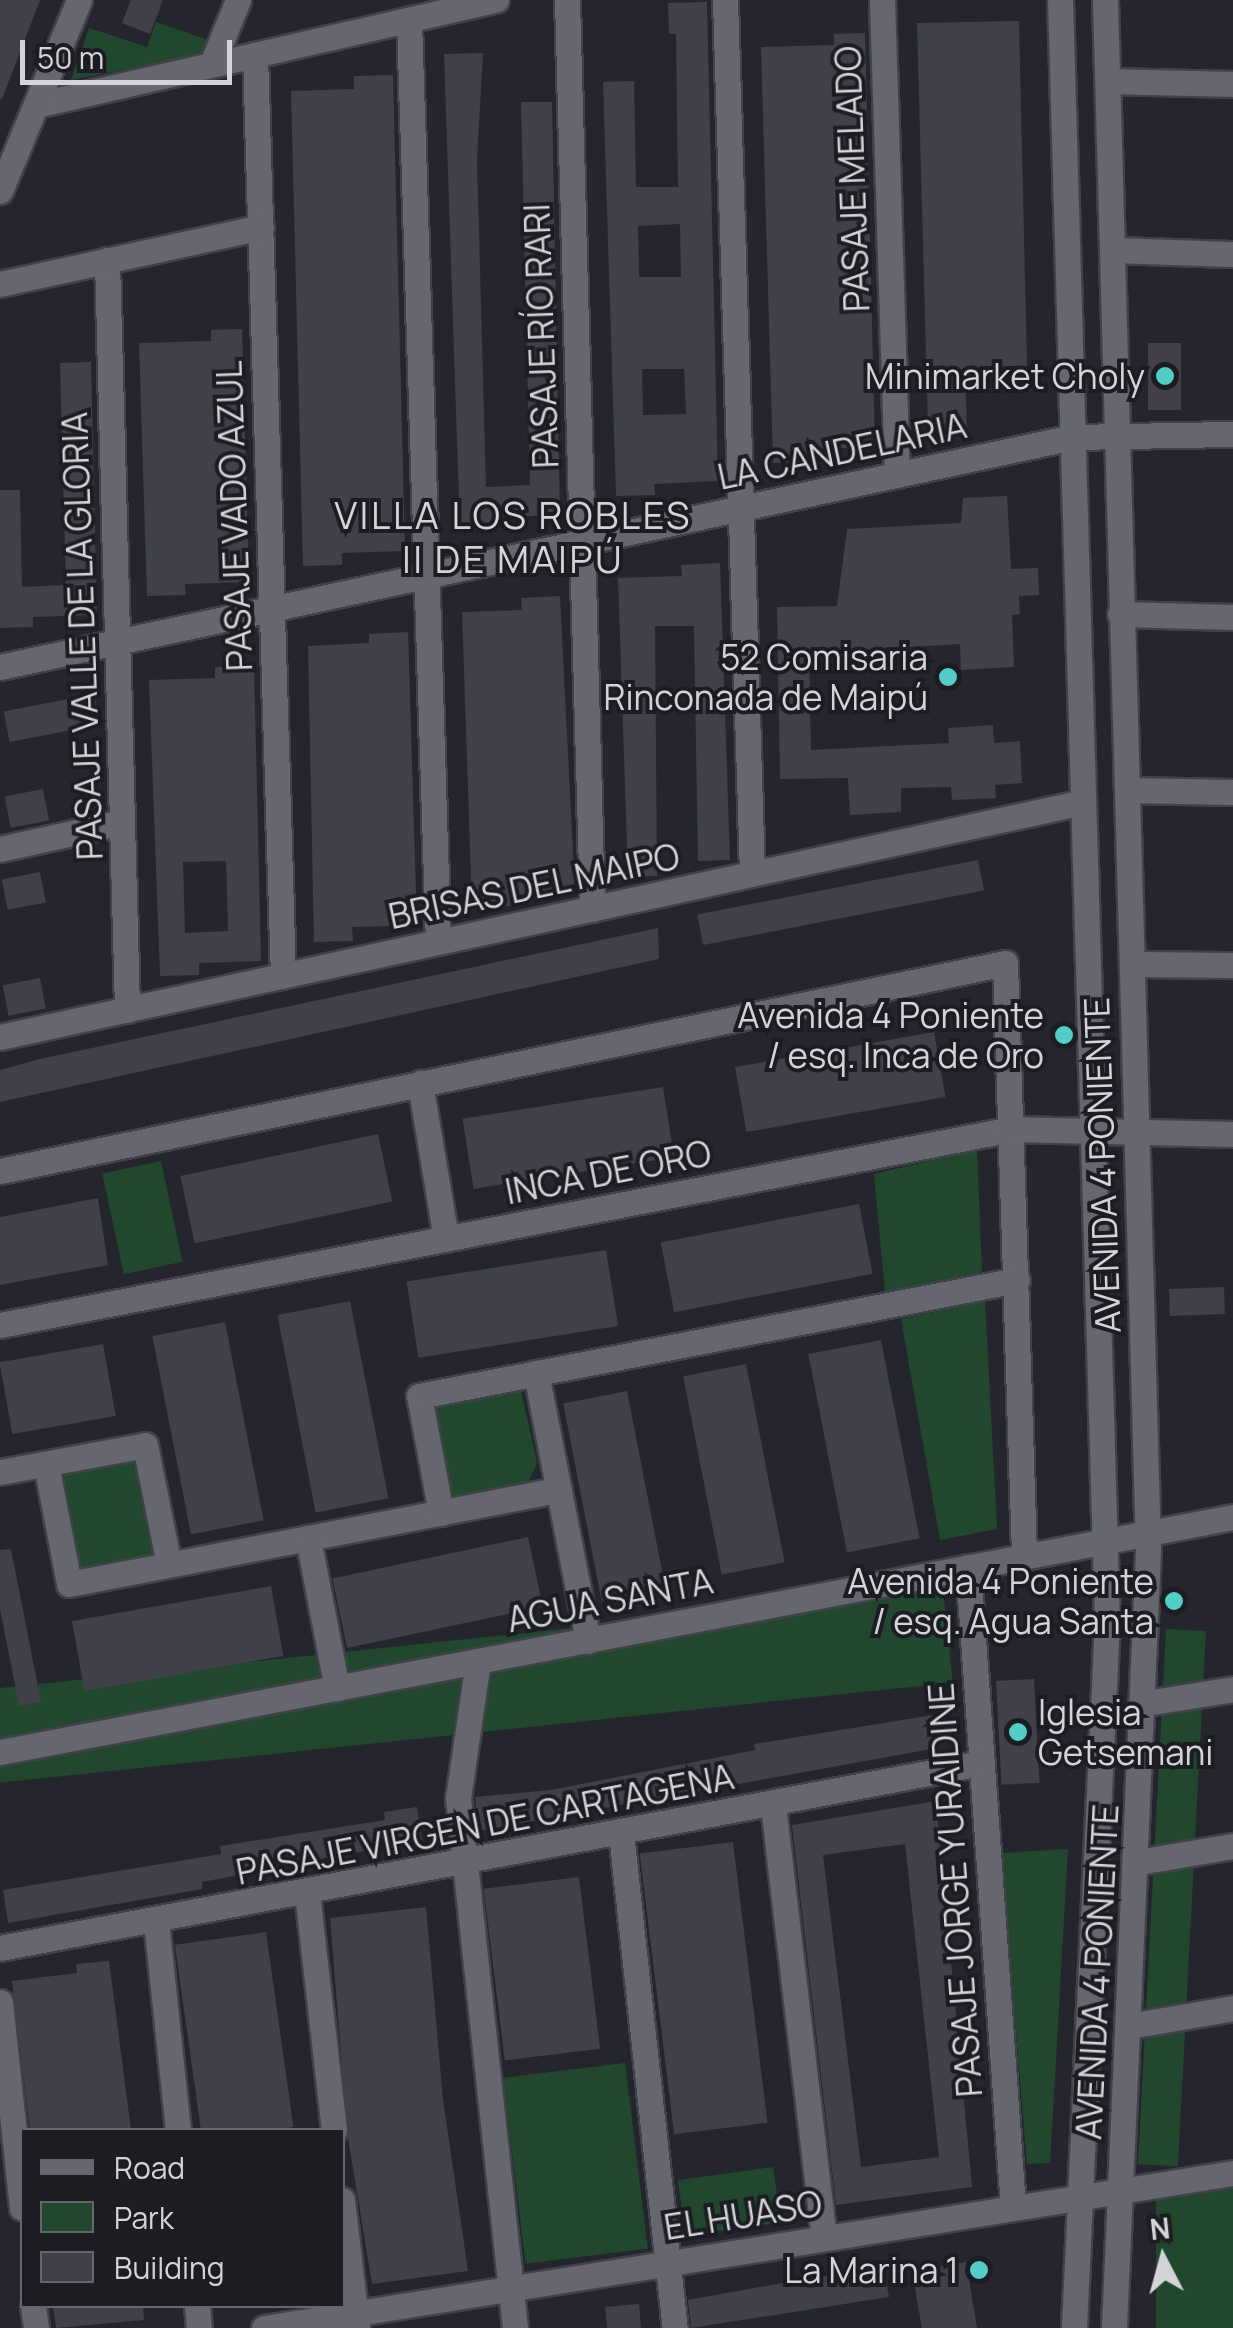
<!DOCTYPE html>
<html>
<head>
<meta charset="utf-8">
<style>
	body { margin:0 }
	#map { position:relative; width:1233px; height:2328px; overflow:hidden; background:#25262d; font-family:Manrope,sans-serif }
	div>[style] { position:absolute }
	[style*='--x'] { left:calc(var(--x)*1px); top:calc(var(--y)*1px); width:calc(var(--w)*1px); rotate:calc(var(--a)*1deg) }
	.green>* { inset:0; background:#21482e; transform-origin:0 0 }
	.building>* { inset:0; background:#3f4048; transform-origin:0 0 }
	.roads { filter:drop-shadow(2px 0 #414248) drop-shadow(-2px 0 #414248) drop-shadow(0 2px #414248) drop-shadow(0 -2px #414248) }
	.street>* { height:25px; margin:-12.5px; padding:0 12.5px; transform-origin:12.5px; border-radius:12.5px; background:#65666e }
	.secondary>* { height:25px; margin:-12.5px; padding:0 12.5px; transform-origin:12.5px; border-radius:12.5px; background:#65666e }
	.dots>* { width:28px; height:28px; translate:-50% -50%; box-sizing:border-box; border:5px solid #1c1d23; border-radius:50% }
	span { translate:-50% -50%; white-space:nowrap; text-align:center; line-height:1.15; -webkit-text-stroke:8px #1c1d23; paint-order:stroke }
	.street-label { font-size:35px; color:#d3d3d8 }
	.poi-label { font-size:35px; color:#d3d3d8 }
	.right { translate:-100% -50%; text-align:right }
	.left { translate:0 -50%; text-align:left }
	.neighbourhood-label { font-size:38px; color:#d3d3d8; letter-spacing:2.5px }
	.legend { position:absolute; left:20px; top:2128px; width:325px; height:180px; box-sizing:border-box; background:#1c1d23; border:2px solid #65666b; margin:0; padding:12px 18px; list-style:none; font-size:30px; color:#d3d3d8 }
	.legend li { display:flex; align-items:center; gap:20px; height:50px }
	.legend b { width:50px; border:2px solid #65666b }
	.north { position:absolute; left:1113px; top:2208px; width:100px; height:100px; -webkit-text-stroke:8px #1c1d23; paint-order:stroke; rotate:354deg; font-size:28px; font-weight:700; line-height:40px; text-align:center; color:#d3d3d8 }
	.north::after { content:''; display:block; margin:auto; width:35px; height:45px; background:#d3d3d8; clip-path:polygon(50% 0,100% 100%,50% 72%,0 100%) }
	.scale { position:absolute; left:20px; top:40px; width:212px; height:45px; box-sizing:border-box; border:5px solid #d3d3d8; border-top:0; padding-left:12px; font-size:30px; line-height:35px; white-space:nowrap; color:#d3d3d8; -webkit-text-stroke:8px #1c1d23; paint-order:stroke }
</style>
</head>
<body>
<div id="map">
	<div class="green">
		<i style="clip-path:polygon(156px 22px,208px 40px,202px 55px,71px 80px,89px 28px,147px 47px)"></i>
		<i style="clip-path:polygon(977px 1150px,982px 1272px,885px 1292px,874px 1174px)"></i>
		<i style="left:161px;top:1161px;width:103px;height:60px;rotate:78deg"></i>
		<i style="clip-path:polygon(985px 1301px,997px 1529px,940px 1540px,901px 1319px)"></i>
		<i style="clip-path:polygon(519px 1383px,537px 1462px,525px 1490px,452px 1503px,430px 1401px)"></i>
		<i style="left:138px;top:1459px;width:97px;height:83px;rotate:79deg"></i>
		<i style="left:943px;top:1589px;width:94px;height:960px;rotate:84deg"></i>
		<i style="left:1206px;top:1631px;width:536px;height:40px;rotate:93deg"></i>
		<i style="clip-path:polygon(1068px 1849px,1050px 2163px,1027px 2164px,1001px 1853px)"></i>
		<i style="left:625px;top:2063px;width:187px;height:123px;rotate:83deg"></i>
		<i style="left:773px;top:2167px;width:56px;height:96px;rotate:82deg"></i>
		<i style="left:1233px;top:2186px;width:142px;height:77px;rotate:90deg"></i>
	</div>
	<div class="building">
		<i style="clip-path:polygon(0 0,40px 0,2px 99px,0 99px)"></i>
		<i style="clip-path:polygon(131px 0,163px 0,150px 34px,122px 23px)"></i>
		<i style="clip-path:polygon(evenodd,707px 2px,718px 481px,654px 484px,655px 495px,616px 496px,603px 82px,634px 81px,636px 187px,678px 187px,676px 34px,669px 34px,668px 3px,707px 2px,680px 224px,681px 277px,639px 277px,638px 226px,680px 224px,707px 2px,642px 369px,684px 369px,686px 414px,643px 415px,642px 369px)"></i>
		<i style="clip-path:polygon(1019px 21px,1027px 366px,965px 368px,967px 428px,928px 429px,917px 23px)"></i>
		<i style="clip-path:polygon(865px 33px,875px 447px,812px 449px,812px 462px,773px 463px,761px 47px,834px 45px,834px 34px)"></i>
		<i style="clip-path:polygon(483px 53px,477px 159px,486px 487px,530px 485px,521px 102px,552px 102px,560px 515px,498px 517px,498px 529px,460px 531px,444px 54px)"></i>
		<i style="clip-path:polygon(393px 75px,405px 551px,342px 553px,342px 565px,303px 566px,291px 91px,354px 89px,354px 76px)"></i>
		<i style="clip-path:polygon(242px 329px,249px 582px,185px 584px,186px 595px,147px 596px,139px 343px,211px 341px,211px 330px)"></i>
		<i style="left:1148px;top:343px;width:33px;height:67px"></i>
		<i style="clip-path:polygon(91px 362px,97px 615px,33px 617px,33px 627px,0 628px,0 490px,20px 490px,22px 587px,66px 585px,60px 363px)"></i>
		<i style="clip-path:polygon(1007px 496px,1011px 569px,1038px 568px,1039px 595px,1019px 596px,1020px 614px,1012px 615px,1014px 667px,961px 670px,960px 644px,809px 653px,811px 750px,949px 743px,948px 728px,993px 725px,994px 743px,1020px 741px,1022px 783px,995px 785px,996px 798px,952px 800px,951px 787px,901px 788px,901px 812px,850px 815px,848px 778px,780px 779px,777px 607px,837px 606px,847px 529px,961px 523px,963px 498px)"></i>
		<i style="clip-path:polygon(720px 563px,730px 860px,698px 861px,694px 626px,655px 626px,657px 876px,628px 877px,618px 578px,682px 576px,681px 565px)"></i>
		<i style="clip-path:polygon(560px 596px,575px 893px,510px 895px,511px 906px,472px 908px,462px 612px,522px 610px,521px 598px)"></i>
		<i style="clip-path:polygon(408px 632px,417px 925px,352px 927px,353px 941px,314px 942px,308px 646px,369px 643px,369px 634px)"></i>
		<i style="clip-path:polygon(evenodd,254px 666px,261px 961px,199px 963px,199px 975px,160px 976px,149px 680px,215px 678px,215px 667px,254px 666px,226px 861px,228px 931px,185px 933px,183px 862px,226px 861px)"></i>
		<i style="left:94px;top:694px;width:31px;height:92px;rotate:79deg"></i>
		<i style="left:43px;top:789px;width:32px;height:39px;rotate:79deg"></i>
		<i style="left:978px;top:860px;width:31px;height:286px;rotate:79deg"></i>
		<i style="left:40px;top:872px;width:31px;height:39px;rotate:79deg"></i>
		<i style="clip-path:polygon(658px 928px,659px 959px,0 1102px,0 1070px,40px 1059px)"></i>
		<i style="left:40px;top:978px;width:31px;height:38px;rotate:79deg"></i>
		<i style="left:934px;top:1032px;width:66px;height:202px;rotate:80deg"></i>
		<i style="left:663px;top:1087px;width:71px;height:203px;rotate:81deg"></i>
		<i style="left:378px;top:1134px;width:69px;height:202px;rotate:78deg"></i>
		<i style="clip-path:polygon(98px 1198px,108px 1265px,0 1285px,0 1217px)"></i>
		<i style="left:859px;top:1204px;width:71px;height:202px;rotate:79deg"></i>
		<i style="left:606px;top:1250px;width:77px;height:202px;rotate:81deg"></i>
		<i style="left:1224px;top:1287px;width:27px;height:55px;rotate:88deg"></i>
		<i style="left:350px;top:1301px;width:201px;height:74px;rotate:79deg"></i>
		<i style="left:225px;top:1322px;width:202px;height:74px;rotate:79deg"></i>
		<i style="left:881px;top:1340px;width:202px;height:74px;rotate:79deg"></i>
		<i style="left:103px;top:1344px;width:73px;height:105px;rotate:80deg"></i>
		<i style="left:746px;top:1364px;width:202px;height:64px;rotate:79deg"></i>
		<i style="left:627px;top:1391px;width:201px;height:65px;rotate:79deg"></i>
		<i style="left:528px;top:1537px;width:71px;height:200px;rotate:78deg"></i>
		<i style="clip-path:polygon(11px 1549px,41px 1702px,19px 1706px,0 1609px,0 1550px)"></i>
		<i style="left:271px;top:1586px;width:71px;height:202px;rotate:80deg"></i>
		<i style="left:1034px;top:1679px;width:104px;height:38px;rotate:87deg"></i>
		<i style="clip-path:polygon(933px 1715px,937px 1748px,478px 1831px,475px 1797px,551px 1790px,755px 1750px,754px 1744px)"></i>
		<i style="clip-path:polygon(evenodd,936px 1801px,972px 2187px,836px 2205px,792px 1825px,936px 1801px,905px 1844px,939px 2157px,861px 2167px,823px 1855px,905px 1844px)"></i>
		<i style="clip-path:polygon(417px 1807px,422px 1840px,202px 1882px,202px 1889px,8px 1923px,3px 1890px,221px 1854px,220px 1846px,385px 1820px,384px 1812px)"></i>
		<i style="left:733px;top:1842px;width:283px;height:94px;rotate:83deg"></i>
		<i style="left:579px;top:1877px;width:173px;height:96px;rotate:83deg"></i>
		<i style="clip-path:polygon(426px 1907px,443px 2099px,468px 2271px,372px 2284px,348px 2138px,330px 1918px)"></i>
		<i style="left:266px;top:1932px;width:197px;height:92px;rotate:82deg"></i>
		<i style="clip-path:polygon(109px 1961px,131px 2130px,30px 2130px,12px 1981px,77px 1973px,76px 1964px)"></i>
		<i style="clip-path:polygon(966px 2262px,977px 2328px,922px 2328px,912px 2272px)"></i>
		<i style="clip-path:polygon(883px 2265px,889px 2297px,691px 2328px,688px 2300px)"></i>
		<i style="left:639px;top:2304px;width:24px;height:34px;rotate:85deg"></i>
		<i style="clip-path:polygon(53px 2306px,143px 2306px,144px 2320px,56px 2328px)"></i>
	</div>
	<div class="roads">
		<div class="street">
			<i style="--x:567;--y:0;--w:909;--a:88.42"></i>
			<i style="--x:725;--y:0;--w:874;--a:88.23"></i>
			<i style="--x:882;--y:0;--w:475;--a:88.2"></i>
			<i style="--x:409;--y:20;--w:922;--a:88.2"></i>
			<i style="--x:255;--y:55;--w:921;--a:88.26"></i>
			<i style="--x:212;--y:64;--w:69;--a:-67.9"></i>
			<i style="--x:1108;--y:81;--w:125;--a:1.4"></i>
			<i style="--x:36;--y:105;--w:472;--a:-12.9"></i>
			<i style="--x:0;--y:191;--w:207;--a:-67.5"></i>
			<i style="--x:1112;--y:250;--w:121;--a:1.9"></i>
			<i style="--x:107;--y:260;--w:750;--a:88.47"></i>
			<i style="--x:0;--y:284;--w:267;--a:-12.3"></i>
			<i style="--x:1120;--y:614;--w:113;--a:1.5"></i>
			<i style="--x:0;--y:667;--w:1097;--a:-12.1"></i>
			<i style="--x:1073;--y:437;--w:160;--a:-1.1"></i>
			<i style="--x:1127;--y:790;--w:106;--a:1.1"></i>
			<i style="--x:0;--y:849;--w:125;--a:-12.5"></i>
			<i style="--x:1132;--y:964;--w:101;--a:0.6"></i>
			<i style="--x:0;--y:1037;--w:1108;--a:-12.24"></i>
			<i style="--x:420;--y:1083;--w:158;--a:80.5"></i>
			<i style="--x:0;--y:1171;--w:1026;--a:-11.69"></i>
			<i style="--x:1005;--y:963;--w:593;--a:88.16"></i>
			<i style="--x:0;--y:1325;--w:1031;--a:-10.96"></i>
			<i style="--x:1012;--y:1129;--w:221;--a:1.3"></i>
			<i style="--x:536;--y:1373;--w:273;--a:79"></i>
			<i style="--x:46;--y:1464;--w:122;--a:79.1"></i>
			<i style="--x:69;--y:1584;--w:499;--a:-10.9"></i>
			<i style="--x:0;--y:1472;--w:147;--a:-10.5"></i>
			<i style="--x:145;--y:1445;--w:122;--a:78.7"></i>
			<i style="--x:441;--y:1513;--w:119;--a:-100.6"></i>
			<i style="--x:419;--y:1396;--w:609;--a:-10.98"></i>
			<i style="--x:308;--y:1538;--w:153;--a:79.1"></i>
			<i style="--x:968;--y:1567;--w:642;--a:85.98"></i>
			<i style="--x:478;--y:1661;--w:138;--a:98.3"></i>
			<i style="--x:458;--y:1798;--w:533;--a:83.86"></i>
			<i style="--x:1146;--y:1703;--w:88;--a:-9.1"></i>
			<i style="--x:0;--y:1752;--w:1255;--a:-10.79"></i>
			<i style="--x:773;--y:1805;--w:436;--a:83.3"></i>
			<i style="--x:621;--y:1833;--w:498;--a:83.8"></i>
			<i style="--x:1138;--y:1862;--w:96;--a:-9.6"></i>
			<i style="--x:307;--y:1893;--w:239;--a:83.5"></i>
			<i style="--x:156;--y:1921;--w:210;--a:84"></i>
			<i style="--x:0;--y:1948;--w:998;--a:-10.68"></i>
			<i style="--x:0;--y:2002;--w:207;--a:83.9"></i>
			<i style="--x:1129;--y:2026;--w:106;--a:-9.8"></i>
			<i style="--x:342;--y:2200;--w:129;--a:83.3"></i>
			<i style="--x:33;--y:2306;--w:22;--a:82"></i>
			<i style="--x:197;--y:2306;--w:22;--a:85"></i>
			<i style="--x:264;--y:2328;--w:981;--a:-9.09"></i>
		</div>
		<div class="secondary">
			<i style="--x:1060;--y:0;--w:1623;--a:88.34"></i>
			<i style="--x:1107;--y:1622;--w:707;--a:92.68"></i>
			<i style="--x:1105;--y:0;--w:1552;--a:88.41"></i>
			<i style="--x:1148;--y:1551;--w:778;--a:92.51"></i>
		</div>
	</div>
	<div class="dots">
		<i style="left:1165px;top:376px;background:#54cdc6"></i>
		<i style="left:948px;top:677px;background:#54cdc6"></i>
		<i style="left:1064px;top:1035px;background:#54cdc6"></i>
		<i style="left:1174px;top:1601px;background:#54cdc6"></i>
		<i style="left:1018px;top:1732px;background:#54cdc6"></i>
		<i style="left:979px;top:2270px;background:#54cdc6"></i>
	</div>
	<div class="street-label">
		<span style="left:852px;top:179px;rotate:-92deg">PASAJE MELADO</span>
		<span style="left:541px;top:336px;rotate:-92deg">PASAJE RÍO RARI</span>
		<span style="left:842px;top:451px;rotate:-12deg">LA CANDELARIA</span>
		<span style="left:234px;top:516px;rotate:-92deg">PASAJE VADO AZUL</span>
		<span style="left:82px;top:636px;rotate:-92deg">PASAJE VALLE DE LA GLORIA</span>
		<span style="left:534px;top:886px;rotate:-12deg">BRISAS DEL MAIPO</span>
		<span style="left:1102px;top:1165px;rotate:-92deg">AVENIDA 4 PONIENTE</span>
		<span style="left:608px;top:1172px;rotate:-11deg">INCA DE ORO</span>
		<span style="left:610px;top:1600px;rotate:-11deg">AGUA SANTA</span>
		<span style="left:485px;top:1824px;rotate:-11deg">PASAJE VIRGEN DE CARTAGENA</span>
		<span style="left:955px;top:1890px;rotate:-94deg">PASAJE JORGE YURAIDINE</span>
		<span style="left:1097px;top:1972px;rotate:-87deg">AVENIDA 4 PONIENTE</span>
		<span style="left:743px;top:2215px;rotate:-9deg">EL HUASO</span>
	</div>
	<div class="poi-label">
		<span class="right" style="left:1145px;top:376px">Minimarket Choly</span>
		<span class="right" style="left:928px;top:677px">52 Comisaria<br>Rinconada de Maipú</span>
		<span class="right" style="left:1044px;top:1035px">Avenida 4 Poniente<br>/ esq. Inca de Oro</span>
		<span class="right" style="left:1154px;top:1601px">Avenida 4 Poniente<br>/ esq. Agua Santa</span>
		<span class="left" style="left:1038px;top:1732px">Iglesia<br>Getsemani</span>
		<span class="right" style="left:959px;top:2270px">La Marina 1</span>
	</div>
	<div class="neighbourhood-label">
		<span style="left:513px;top:537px">VILLA LOS ROBLES<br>II DE MAIPÚ</span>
	</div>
	<ul class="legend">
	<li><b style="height:12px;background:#65666e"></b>Road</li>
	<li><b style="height:28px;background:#21482e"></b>Park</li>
	<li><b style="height:28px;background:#3f4048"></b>Building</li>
	</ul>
	<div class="north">N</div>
	<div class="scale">50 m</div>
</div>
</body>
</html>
